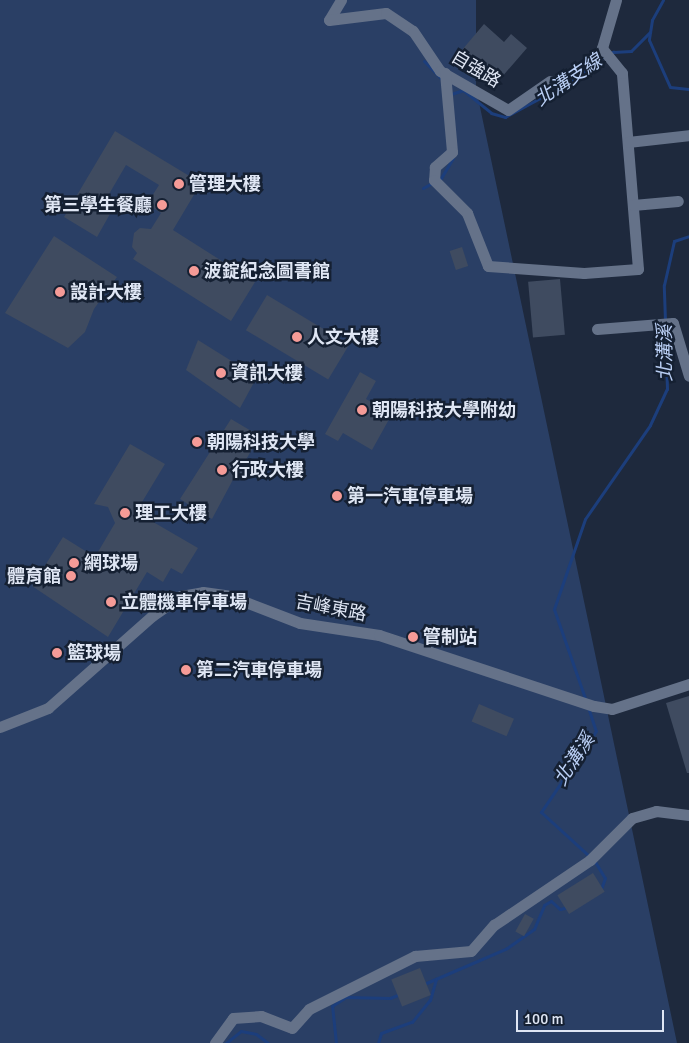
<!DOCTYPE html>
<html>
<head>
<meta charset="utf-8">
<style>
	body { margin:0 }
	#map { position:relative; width:689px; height:1043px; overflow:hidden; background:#1e293d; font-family:Signika,"Noto Sans TC",sans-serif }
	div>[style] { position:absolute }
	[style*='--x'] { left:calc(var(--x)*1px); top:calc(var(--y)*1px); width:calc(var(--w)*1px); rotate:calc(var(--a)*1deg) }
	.green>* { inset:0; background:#2a3f65 }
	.stream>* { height:3px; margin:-1.5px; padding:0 1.5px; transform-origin:1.5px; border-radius:1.5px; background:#1c3e7c }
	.building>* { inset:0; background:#3f4b60; transform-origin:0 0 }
	.minor>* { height:11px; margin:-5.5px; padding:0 5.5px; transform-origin:5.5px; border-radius:5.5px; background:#657289 }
	.dots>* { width:14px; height:14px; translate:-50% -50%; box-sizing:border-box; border:2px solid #152032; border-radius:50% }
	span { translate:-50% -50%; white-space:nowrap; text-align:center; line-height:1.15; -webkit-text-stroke:5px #152032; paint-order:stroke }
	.street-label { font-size:18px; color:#dfe6f4 }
	.poi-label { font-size:18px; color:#dfe6f4; font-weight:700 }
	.left { translate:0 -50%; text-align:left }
	.right { translate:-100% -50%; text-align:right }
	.water-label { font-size:19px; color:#bacff5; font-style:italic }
	.scale { position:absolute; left:516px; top:1010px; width:148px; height:22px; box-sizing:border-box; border:2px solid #dfe6f4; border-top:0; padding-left:6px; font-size:15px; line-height:18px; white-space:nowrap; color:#dfe6f4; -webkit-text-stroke:4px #152032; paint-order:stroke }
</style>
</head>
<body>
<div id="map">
	<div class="green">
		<i style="clip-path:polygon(0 0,476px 0,476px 88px,677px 1043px,0 1043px)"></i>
	</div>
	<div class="stream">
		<i style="--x:663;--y:0;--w:23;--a:119"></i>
		<i style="--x:652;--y:20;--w:20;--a:99"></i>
		<i style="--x:649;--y:40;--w:51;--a:65.9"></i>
		<i style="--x:670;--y:87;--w:19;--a:6"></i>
		<i style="--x:424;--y:61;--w:27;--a:45"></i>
		<i style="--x:451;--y:94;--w:13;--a:-18"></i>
		<i style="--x:463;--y:90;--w:36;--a:39"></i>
		<i style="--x:491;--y:113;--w:15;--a:16"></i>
		<i style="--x:505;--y:117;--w:84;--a:-28.4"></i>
		<i style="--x:579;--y:77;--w:18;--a:-49"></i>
		<i style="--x:591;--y:63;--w:25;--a:-27"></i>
		<i style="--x:613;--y:52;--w:18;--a:-3"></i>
		<i style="--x:631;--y:51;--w:27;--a:-45"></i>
		<i style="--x:423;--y:188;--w:21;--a:-29"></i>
		<i style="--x:441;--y:178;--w:23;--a:-59"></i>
		<i style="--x:665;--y:321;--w:36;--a:-92"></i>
		<i style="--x:664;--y:285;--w:45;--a:-77.2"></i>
		<i style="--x:674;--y:241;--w:16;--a:-18"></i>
		<i style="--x:586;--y:701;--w:97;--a:-109.2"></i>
		<i style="--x:554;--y:609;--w:95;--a:-71"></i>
		<i style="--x:585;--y:519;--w:114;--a:-55.3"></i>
		<i style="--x:650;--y:425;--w:40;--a:-65"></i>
		<i style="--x:667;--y:389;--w:62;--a:-91.8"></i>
		<i style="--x:588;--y:707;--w:25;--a:72"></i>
		<i style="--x:596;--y:731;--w:98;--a:124.2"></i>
		<i style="--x:541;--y:812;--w:65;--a:42.5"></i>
		<i style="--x:594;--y:860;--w:21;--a:59"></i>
		<i style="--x:605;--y:878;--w:12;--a:110"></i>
		<i style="--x:424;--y:984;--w:90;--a:-23.4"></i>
		<i style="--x:507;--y:948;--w:33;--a:-35"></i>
		<i style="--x:534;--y:929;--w:26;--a:-67"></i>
		<i style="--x:544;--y:905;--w:8;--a:-30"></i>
		<i style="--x:551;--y:901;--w:12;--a:42"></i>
		<i style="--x:560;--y:909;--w:9;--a:-13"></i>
		<i style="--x:226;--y:1043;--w:19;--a:-39"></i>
		<i style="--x:241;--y:1031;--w:15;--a:11"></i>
		<i style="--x:256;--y:1034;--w:15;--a:37"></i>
		<i style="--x:336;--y:1043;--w:37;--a:-96"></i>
		<i style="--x:332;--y:1006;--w:17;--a:-33"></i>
		<i style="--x:346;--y:997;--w:44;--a:1.3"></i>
		<i style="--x:390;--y:998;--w:11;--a:-22"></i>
		<i style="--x:378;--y:1043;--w:10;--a:-73"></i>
		<i style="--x:381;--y:1033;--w:33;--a:-20"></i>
		<i style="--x:412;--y:1022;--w:28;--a:-51"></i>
		<i style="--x:430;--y:1000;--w:22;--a:-74"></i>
	</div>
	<div class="building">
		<i style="clip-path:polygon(484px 24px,504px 42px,511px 34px,527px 48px,501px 78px,462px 50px)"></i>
		<i style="clip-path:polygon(115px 131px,201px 183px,173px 230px,255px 282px,231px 321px,133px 259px,137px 253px,132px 247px,134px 233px,140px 228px,151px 229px,161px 213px,147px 204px,159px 185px,126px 165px,105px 201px,114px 207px,97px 237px,64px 217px)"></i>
		<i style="clip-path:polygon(54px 236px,117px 277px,94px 309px,85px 332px,68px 348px,5px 313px)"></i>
		<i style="left:462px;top:247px;width:20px;height:13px;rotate:72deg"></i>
		<i style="left:560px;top:279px;width:56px;height:32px;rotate:85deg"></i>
		<i style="left:267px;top:295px;width:96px;height:41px;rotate:31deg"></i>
		<i style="clip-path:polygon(198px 340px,257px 377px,240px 408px,186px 370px)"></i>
		<i style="clip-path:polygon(360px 372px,376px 381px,366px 399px,392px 414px,372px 450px,343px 433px,338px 441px,325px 434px)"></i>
		<i style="clip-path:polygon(231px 419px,260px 436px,244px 463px,249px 466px,242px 478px,236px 474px,212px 519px,180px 499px)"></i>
		<i style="clip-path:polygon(130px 444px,165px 464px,136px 512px,198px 548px,182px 574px,171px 568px,163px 582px,147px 572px,108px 637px,32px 586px,63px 537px,95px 557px,115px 523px,108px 507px,94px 504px)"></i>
		<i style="clip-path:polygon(689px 696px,689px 773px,687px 773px,666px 703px)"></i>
		<i style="left:479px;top:704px;width:38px;height:19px;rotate:23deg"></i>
		<i style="left:593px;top:873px;width:22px;height:42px;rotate:58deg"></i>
		<i style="left:525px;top:914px;width:10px;height:20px;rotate:29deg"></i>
		<i style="left:420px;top:968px;width:29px;height:31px;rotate:68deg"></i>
	</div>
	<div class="minor">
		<i style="--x:341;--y:0;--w:23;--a:121"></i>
		<i style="--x:329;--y:20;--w:57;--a:-7"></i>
		<i style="--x:386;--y:13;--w:32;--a:34"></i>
		<i style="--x:413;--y:31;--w:48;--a:56"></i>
		<i style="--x:440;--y:71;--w:78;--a:29.8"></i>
		<i style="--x:508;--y:110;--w:51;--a:-34.6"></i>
		<i style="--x:445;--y:73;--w:79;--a:84.9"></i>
		<i style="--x:452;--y:152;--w:23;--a:139"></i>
		<i style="--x:435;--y:167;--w:13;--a:94"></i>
		<i style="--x:434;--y:180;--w:47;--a:45"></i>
		<i style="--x:467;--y:213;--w:57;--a:68.4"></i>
		<i style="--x:488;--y:266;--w:96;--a:4.2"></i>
		<i style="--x:584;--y:273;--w:54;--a:-4.2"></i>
		<i style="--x:638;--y:269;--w:197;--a:-94.7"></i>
		<i style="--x:622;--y:73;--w:32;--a:-129"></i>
		<i style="--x:602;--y:48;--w:50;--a:-73.7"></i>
		<i style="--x:628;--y:142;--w:61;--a:-6.5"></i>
		<i style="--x:633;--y:205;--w:45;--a:-5.1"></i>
		<i style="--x:597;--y:329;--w:76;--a:-4.5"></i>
		<i style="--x:673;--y:323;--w:55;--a:73.2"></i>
		<i style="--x:0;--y:727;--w:52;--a:-21.6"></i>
		<i style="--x:48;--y:708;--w:139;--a:-41.5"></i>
		<i style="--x:152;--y:616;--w:35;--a:-35"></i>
		<i style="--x:181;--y:596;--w:22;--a:-10"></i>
		<i style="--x:203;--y:592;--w:27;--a:8"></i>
		<i style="--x:230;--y:596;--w:75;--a:21.1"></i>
		<i style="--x:300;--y:623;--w:80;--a:8.6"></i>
		<i style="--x:379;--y:635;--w:226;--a:18.3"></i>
		<i style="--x:594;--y:706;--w:18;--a:9"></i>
		<i style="--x:612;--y:709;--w:81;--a:-18"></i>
		<i style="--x:215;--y:1043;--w:31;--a:-54"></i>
		<i style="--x:233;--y:1018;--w:28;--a:-4"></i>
		<i style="--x:261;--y:1016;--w:33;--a:21"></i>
		<i style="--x:292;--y:1028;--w:25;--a:-48"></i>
		<i style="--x:309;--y:1009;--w:119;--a:-26.6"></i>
		<i style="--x:415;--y:956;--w:56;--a:-5.1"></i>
		<i style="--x:471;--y:951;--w:35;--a:-49"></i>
		<i style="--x:494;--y:925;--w:116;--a:-34.1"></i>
		<i style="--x:590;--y:860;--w:59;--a:-45"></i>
		<i style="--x:632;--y:818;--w:25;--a:-16"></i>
		<i style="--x:656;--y:811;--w:33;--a:7"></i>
	</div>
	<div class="dots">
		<i style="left:179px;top:184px;background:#f59b97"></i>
		<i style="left:162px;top:205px;background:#f59b97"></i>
		<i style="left:194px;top:271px;background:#f59b97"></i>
		<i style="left:60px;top:292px;background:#f59b97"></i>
		<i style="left:297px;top:337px;background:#f59b97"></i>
		<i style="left:221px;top:373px;background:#f59b97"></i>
		<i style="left:362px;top:410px;background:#f59b97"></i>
		<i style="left:197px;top:442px;background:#f59b97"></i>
		<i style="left:222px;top:470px;background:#f59b97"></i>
		<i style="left:337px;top:496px;background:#f59b97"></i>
		<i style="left:125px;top:513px;background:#f59b97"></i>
		<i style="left:74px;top:563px;background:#f59b97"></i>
		<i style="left:71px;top:576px;background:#f59b97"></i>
		<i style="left:111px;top:602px;background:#f59b97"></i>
		<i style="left:413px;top:637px;background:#f59b97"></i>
		<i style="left:57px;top:653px;background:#f59b97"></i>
		<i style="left:186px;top:670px;background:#f59b97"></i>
	</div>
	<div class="street-label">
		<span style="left:476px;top:69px;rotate:31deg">自強路</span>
		<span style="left:331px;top:608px;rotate:11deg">吉峰東路</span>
	</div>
	<div class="poi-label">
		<span class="left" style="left:189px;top:184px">管理大樓</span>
		<span class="right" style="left:152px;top:205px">第三學生餐廳</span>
		<span class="left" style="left:204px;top:271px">波錠紀念圖書館</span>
		<span class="left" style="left:70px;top:292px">設計大樓</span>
		<span class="left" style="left:307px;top:337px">人文大樓</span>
		<span class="left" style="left:231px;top:373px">資訊大樓</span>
		<span class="left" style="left:372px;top:410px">朝陽科技大學附幼</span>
		<span class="left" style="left:207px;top:442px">朝陽科技大學</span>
		<span class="left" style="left:232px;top:470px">行政大樓</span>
		<span class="left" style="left:347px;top:496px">第一汽車停車場</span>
		<span class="left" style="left:135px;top:513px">理工大樓</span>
		<span class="left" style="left:84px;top:563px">網球場</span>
		<span class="right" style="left:61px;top:576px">體育館</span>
		<span class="left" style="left:121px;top:602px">立體機車停車場</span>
		<span class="left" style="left:423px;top:637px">管制站</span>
		<span class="left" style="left:67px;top:653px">籃球場</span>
		<span class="left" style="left:196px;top:670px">第二汽車停車場</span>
	</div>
	<div class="water-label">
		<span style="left:569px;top:81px;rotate:-34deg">北溝支線</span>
		<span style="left:666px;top:353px;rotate:-91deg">北溝溪</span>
		<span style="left:575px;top:760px;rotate:-57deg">北溝溪</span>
	</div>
	<div class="scale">100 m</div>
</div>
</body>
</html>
